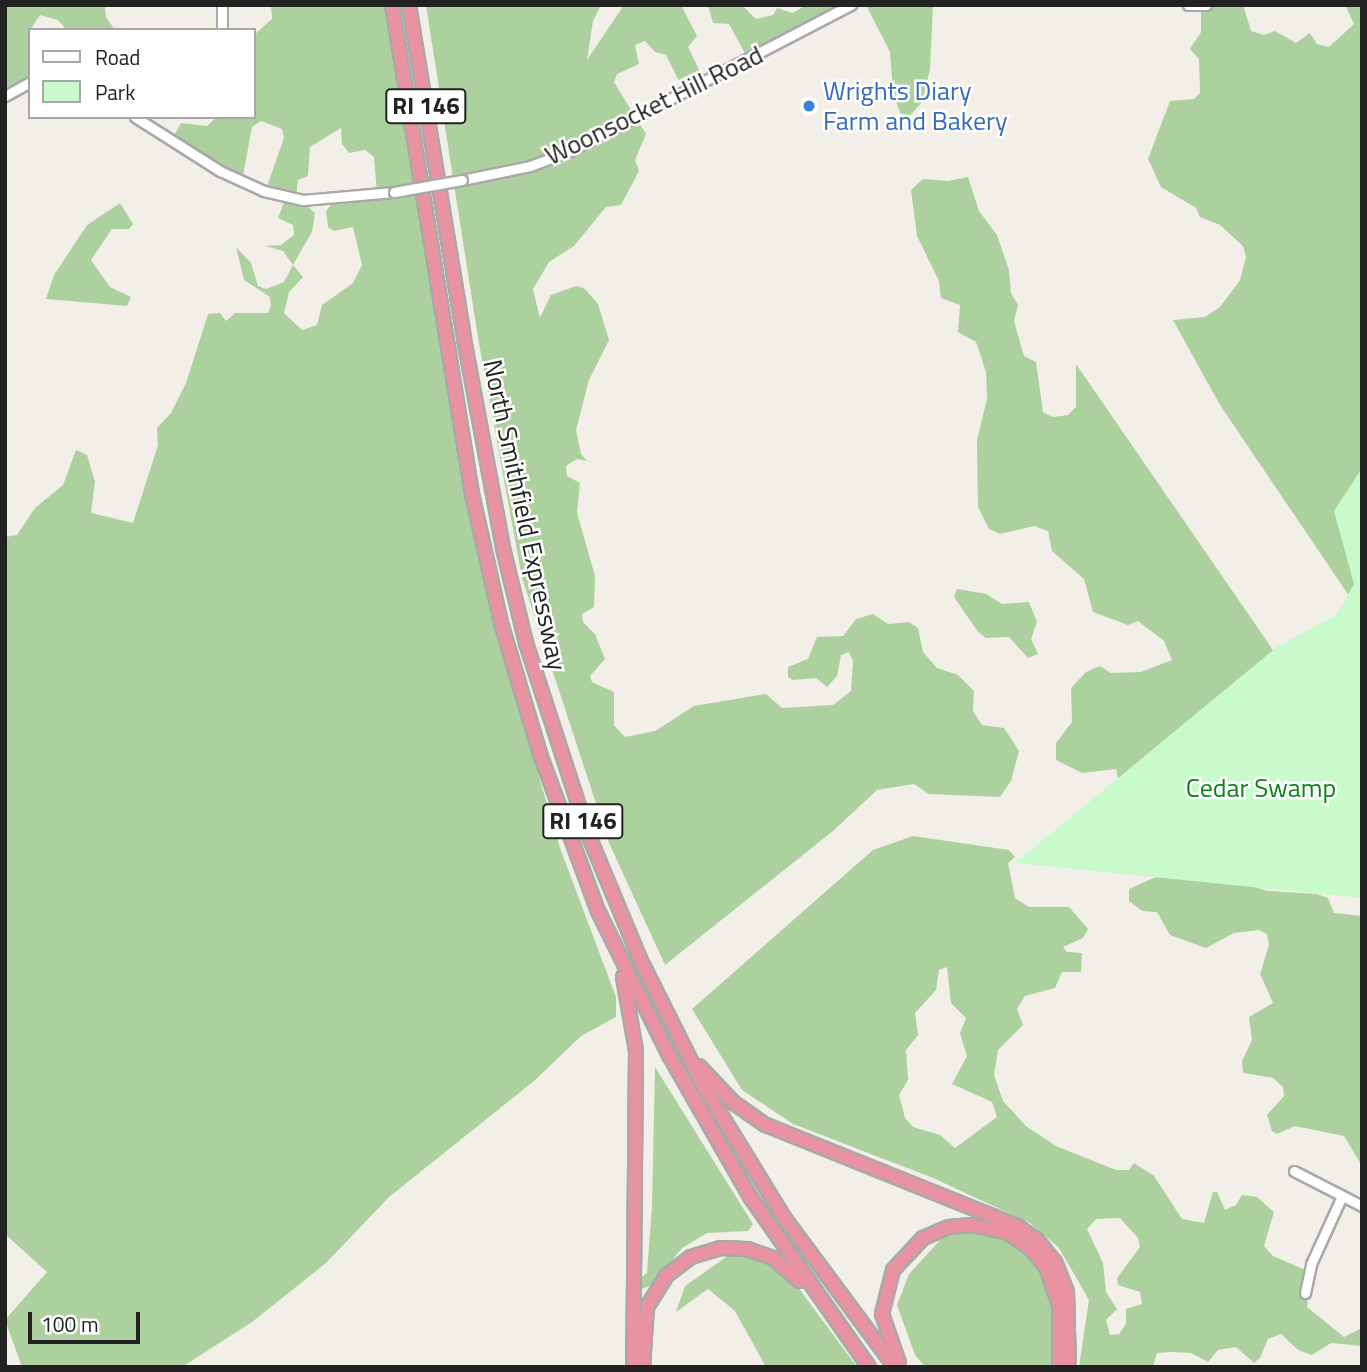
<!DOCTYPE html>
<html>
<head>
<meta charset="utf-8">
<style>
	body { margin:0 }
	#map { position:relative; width:1367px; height:1372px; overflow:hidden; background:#f2efe9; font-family:"Titillium Web",sans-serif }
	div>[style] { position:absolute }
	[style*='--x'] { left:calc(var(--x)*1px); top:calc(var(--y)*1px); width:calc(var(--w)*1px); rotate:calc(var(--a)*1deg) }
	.forest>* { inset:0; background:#add19e }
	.park>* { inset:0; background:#c8facc }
	.roads { filter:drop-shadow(2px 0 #a9a9a9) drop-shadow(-2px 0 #a9a9a9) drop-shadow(0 2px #a9a9a9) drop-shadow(0 -2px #a9a9a9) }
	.minor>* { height:9px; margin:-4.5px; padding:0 4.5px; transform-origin:4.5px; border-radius:4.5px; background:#fff }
	.highway>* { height:12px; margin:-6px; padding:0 6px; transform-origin:6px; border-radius:6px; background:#e892a2 }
	.bridges { filter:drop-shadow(2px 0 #a9a9a9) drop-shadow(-2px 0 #a9a9a9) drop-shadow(0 2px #a9a9a9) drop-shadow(0 -2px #a9a9a9) }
	.minor-bridge>* { height:9px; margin:-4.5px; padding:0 4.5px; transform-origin:4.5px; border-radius:4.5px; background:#fff }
	.dots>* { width:19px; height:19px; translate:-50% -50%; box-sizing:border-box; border:4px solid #fff; border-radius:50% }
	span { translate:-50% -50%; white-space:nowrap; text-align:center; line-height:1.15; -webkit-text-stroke:5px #fff; paint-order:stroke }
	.shield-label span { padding:2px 5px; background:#fff; border:2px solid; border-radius:5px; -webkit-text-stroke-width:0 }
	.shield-label { font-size:24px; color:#222; font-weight:700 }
	.shop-label { font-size:26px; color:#366cbe }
	.left { translate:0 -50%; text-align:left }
	.street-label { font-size:26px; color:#222 }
	.park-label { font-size:26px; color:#0c8416 }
	.frame { position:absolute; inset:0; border:7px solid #222; pointer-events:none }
	.legend { position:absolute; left:28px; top:28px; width:228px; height:91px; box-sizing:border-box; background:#fff; border:2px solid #a7a7a7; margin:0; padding:9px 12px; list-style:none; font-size:21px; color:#222 }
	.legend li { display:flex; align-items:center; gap:14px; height:35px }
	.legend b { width:35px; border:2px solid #a7a7a7 }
	.scale { position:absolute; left:28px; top:1312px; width:112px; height:32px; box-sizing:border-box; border:4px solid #222; border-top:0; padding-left:9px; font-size:21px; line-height:24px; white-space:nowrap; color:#222; -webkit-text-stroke:5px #fff; paint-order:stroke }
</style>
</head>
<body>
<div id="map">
	<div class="forest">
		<i style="clip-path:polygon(5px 5px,105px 5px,106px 17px,115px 30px,65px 28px,58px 20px,40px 15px,30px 30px,30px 82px,5px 95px)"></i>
		<i style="clip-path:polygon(evenodd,271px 5px,388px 5px,504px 659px,560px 848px,616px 997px,616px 1017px,581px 1036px,534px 1081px,389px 1197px,326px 1263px,252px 1322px,182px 1367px,22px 1367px,5px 1320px,47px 1272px,5px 1234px,5px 537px,17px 535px,35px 508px,63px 485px,76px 450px,87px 455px,95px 482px,91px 513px,133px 523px,158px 445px,157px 428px,171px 413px,186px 383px,208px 314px,220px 313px,226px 321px,235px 313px,268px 313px,271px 306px,270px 297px,244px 280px,236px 247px,251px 263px,258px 286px,266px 289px,284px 282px,293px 265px,283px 251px,265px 246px,281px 245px,294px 235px,293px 225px,278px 218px,285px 200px,265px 192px,284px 138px,282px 129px,261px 121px,252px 127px,242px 181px,171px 141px,181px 123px,207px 126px,217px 117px,254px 117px,254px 35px,272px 19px,271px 5px,341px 128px,342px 144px,349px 153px,365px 150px,374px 157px,377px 193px,334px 201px,326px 211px,328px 227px,334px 231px,353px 227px,362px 265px,353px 283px,322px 305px,317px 325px,302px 330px,284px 313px,289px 292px,303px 277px,293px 265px,312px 232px,315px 213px,296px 197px,298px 180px,308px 176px,310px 147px,341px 128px)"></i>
		<i style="clip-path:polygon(426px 5px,601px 5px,593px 21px,587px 60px,624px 5px,681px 5px,697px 36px,688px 47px,703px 78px,684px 91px,666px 55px,655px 52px,645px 41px,635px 45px,639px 64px,617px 74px,614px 82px,646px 134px,635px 160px,639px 171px,621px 205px,606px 207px,574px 246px,549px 262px,533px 289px,540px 318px,551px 295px,576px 286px,584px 288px,598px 304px,609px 340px,589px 380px,576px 430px,581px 454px,587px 461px,577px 459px,566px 466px,567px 476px,580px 483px,577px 513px,595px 576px,594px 607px,582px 614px,583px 622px,595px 634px,605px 659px,590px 676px,592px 682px,614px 692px,614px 725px,625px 737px,655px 731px,694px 706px,766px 694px,782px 708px,833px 705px,851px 691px,853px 661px,849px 652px,841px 655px,837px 676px,827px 687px,816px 678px,793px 680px,788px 677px,788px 667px,808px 659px,817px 637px,843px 636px,856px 619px,873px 614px,888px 624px,909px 622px,918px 628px,923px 652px,937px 668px,958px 675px,974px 691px,973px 711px,982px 725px,1004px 728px,1019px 751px,1011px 781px,1000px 797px,929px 794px,914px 784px,877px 790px,833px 831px,665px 965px,609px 843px,522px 578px,478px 338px)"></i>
		<i style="clip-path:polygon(708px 5px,742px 5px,756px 19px,773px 15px,777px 8px,793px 13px,806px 5px,850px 5px,748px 59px,729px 24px,713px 23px)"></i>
		<i style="clip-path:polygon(866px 5px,933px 5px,930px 69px,922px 102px,909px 117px,900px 113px,893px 92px,890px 52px)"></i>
		<i style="clip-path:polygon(1243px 5px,1251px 31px,1264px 35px,1275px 31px,1296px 43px,1310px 33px,1317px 44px,1329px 47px,1354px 24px,1345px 5px,1362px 5px,1362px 615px,1220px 405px,1173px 320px,1205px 317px,1220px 307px,1240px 280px,1246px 257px,1243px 246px,1220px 225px,1200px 217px,1196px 208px,1161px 187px,1148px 159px,1170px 101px,1194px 99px,1200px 93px,1199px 59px,1190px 49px,1201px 32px,1201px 6px)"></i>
		<i style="clip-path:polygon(968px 177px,979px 211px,997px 235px,1009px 270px,1011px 293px,1018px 305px,1014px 321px,1024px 356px,1036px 362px,1043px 412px,1053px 417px,1068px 415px,1076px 407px,1076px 364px,1284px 666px,1120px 788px,1116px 769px,1082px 773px,1056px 760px,1056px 743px,1072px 722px,1071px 688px,1086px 672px,1100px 666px,1111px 673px,1141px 672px,1172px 660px,1164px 641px,1138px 621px,1128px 625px,1093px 612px,1084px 579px,1052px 551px,1048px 531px,1034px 526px,1000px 534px,989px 529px,978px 507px,977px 440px,987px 399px,986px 372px,976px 342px,958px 332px,960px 305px,941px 298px,939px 281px,917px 236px,911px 190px,923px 179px,948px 181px)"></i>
		<i style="clip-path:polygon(120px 203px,133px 224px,129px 229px,112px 229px,91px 260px,110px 287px,131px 297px,127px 306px,46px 299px,54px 275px,87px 225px)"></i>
		<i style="clip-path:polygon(957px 589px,986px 594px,1002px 604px,1029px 602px,1037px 622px,1031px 639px,1038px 654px,1028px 658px,1009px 637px,986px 638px,978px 632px,954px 597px)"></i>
		<i style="clip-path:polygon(evenodd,913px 836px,1009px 850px,1015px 857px,1008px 863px,1015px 898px,1029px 907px,1069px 907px,1088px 929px,1083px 938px,1063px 947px,1067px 952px,1082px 953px,1081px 972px,1062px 972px,1055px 988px,1025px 996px,1017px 1009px,1023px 1025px,998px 1050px,994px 1075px,1003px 1101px,1026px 1126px,1056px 1146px,1116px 1170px,1129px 1170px,1134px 1163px,1154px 1176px,1182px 1219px,1204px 1223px,1213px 1192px,1217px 1192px,1225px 1210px,1236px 1205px,1242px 1195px,1257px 1197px,1274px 1212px,1264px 1246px,1273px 1256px,1310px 1272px,1307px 1307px,1344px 1337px,1362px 1328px,1362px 1346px,1331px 1343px,1312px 1355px,1298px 1350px,1281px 1334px,1268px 1339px,1260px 1358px,1254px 1363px,1236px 1347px,1218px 1350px,1208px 1362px,1191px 1353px,1172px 1352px,1157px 1353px,1153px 1367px,1079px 1367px,1089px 1300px,1059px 1248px,1030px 1223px,933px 1178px,793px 1124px,742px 1090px,692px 1009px,873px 850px,913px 836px,947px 967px,951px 1003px,966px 1018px,960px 1033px,967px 1056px,952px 1084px,992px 1102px,997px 1117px,955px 1148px,940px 1135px,913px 1127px,905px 1118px,899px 1095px,908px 1080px,906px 1050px,918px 1035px,915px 1013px,936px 990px,939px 970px,947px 967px,913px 836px,1120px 1218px,1138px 1238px,1140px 1247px,1117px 1278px,1118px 1285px,1140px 1292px,1142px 1304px,1126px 1309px,1126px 1324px,1119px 1334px,1110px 1335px,1106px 1320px,1117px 1309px,1106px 1292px,1103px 1263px,1087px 1229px,1096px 1219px,1120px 1218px)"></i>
		<i style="clip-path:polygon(1156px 877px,1231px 880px,1268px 891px,1317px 894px,1328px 898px,1334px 913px,1362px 916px,1362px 1166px,1344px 1136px,1295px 1126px,1277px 1134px,1272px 1131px,1267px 1115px,1284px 1096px,1283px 1087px,1273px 1078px,1243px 1073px,1242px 1061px,1252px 1040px,1249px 1017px,1273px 1003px,1260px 974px,1269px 945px,1267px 934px,1259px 930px,1234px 933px,1206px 948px,1170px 935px,1157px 912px,1142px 911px,1129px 901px,1129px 889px)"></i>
		<i style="clip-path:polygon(655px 1067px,753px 1224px,748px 1231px,707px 1233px,682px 1248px,652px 1285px,642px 1289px,638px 1280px,647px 1273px,652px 1206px)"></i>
		<i style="clip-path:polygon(978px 1230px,1006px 1232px,1030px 1248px,1051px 1283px,1058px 1336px,1051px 1367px,925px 1367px,915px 1355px,897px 1305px,909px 1274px,943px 1237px)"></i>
		<i style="clip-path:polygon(729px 1255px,757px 1258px,786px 1271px,857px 1367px,766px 1367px,735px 1311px,708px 1289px,676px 1312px,685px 1286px)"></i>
	</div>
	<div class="park">
		<i style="clip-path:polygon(1362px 468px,1362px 898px,1015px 863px,1277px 647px,1336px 615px,1354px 584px,1334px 511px)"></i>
	</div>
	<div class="roads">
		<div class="minor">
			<i style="--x:1188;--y:5;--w:18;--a:0"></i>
			<i style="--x:222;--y:30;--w:25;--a:-90"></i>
			<i style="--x:5;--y:96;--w:29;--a:-29"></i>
			<i style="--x:135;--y:117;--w:101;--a:32.4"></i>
			<i style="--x:220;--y:171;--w:48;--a:24.4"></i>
			<i style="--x:264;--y:191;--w:40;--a:13"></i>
			<i style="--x:303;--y:200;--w:91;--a:-5"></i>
			<i style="--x:462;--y:180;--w:69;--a:-11.6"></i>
			<i style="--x:530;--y:166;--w:43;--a:-20.6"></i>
			<i style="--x:570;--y:151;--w:317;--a:-27.5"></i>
			<i style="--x:1294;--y:1171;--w:76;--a:27.2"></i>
			<i style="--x:1305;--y:1293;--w:30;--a:-78"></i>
			<i style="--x:1311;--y:1264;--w:75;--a:-65.5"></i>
		</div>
		<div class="highway">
			<i style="--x:392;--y:5;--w:496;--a:80.7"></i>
			<i style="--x:472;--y:494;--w:132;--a:77.3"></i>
			<i style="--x:501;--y:623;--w:140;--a:73.4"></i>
			<i style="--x:541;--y:757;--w:164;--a:69.7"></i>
			<i style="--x:598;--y:911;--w:161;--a:63.8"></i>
			<i style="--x:669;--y:1055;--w:165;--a:60.2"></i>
			<i style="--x:751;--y:1198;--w:206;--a:55.1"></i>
			<i style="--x:409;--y:5;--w:338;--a:80.6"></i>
			<i style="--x:464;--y:339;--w:213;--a:79.4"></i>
			<i style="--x:503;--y:548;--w:98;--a:76.4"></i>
			<i style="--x:526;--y:643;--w:201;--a:72"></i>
			<i style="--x:588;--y:834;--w:135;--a:67.4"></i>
			<i style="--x:640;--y:959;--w:143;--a:63.4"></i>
			<i style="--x:704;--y:1087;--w:155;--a:58.5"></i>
			<i style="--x:785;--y:1219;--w:184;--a:53.4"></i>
			<i style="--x:623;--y:977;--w:75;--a:80"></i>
			<i style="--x:636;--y:1051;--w:316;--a:90.5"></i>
			<i style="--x:699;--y:1066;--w:51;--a:46.6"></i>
			<i style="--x:734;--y:1103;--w:39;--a:35"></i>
			<i style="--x:766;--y:1125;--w:271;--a:21.9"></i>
			<i style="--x:1017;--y:1226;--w:24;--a:35"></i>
			<i style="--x:1037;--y:1240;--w:28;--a:51"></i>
			<i style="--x:1055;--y:1262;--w:32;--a:68"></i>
			<i style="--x:1067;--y:1292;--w:75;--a:88.5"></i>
			<i style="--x:899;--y:1363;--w:52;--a:-109.1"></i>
			<i style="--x:882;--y:1314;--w:45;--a:-76"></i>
			<i style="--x:893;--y:1270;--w:44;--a:-46.8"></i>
			<i style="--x:923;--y:1238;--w:28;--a:-23"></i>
			<i style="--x:949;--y:1227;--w:22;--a:-5"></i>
			<i style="--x:971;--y:1225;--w:38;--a:12"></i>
			<i style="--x:1008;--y:1233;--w:27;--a:34"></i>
			<i style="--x:1030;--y:1248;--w:25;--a:50"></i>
			<i style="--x:1046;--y:1267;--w:39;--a:71"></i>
			<i style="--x:1059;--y:1304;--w:63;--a:90"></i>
			<i style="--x:643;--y:1367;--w:60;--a:-86.2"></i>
			<i style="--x:647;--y:1307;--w:38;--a:-58"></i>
			<i style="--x:667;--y:1275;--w:30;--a:-37"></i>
			<i style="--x:691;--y:1257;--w:31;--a:-17"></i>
			<i style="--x:721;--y:1248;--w:26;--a:2"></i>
			<i style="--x:747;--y:1249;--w:28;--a:19"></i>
			<i style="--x:773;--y:1258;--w:35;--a:41"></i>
		</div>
	</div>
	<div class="bridges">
		<div class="minor-bridge">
			<i style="--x:394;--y:192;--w:69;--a:-10"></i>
		</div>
	</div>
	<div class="dots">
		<i style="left:809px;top:106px;background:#3f7fe0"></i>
	</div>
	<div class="shield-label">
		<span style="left:426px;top:106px">RI 146</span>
		<span style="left:583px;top:821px">RI 146</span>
	</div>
	<div class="shop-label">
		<span class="left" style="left:823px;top:106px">Wrights Diary<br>Farm and Bakery</span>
	</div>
	<div class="street-label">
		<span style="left:654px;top:105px;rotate:-26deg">Woonsocket Hill Road</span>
		<span style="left:525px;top:515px;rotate:78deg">North Smithfield Expressway</span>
	</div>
	<div class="park-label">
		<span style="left:1261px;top:788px">Cedar Swamp</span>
	</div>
	<div class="frame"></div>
	<ul class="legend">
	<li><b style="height:9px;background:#fff"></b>Road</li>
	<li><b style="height:19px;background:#c8facc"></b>Park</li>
	</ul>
	<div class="scale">100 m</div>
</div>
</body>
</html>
